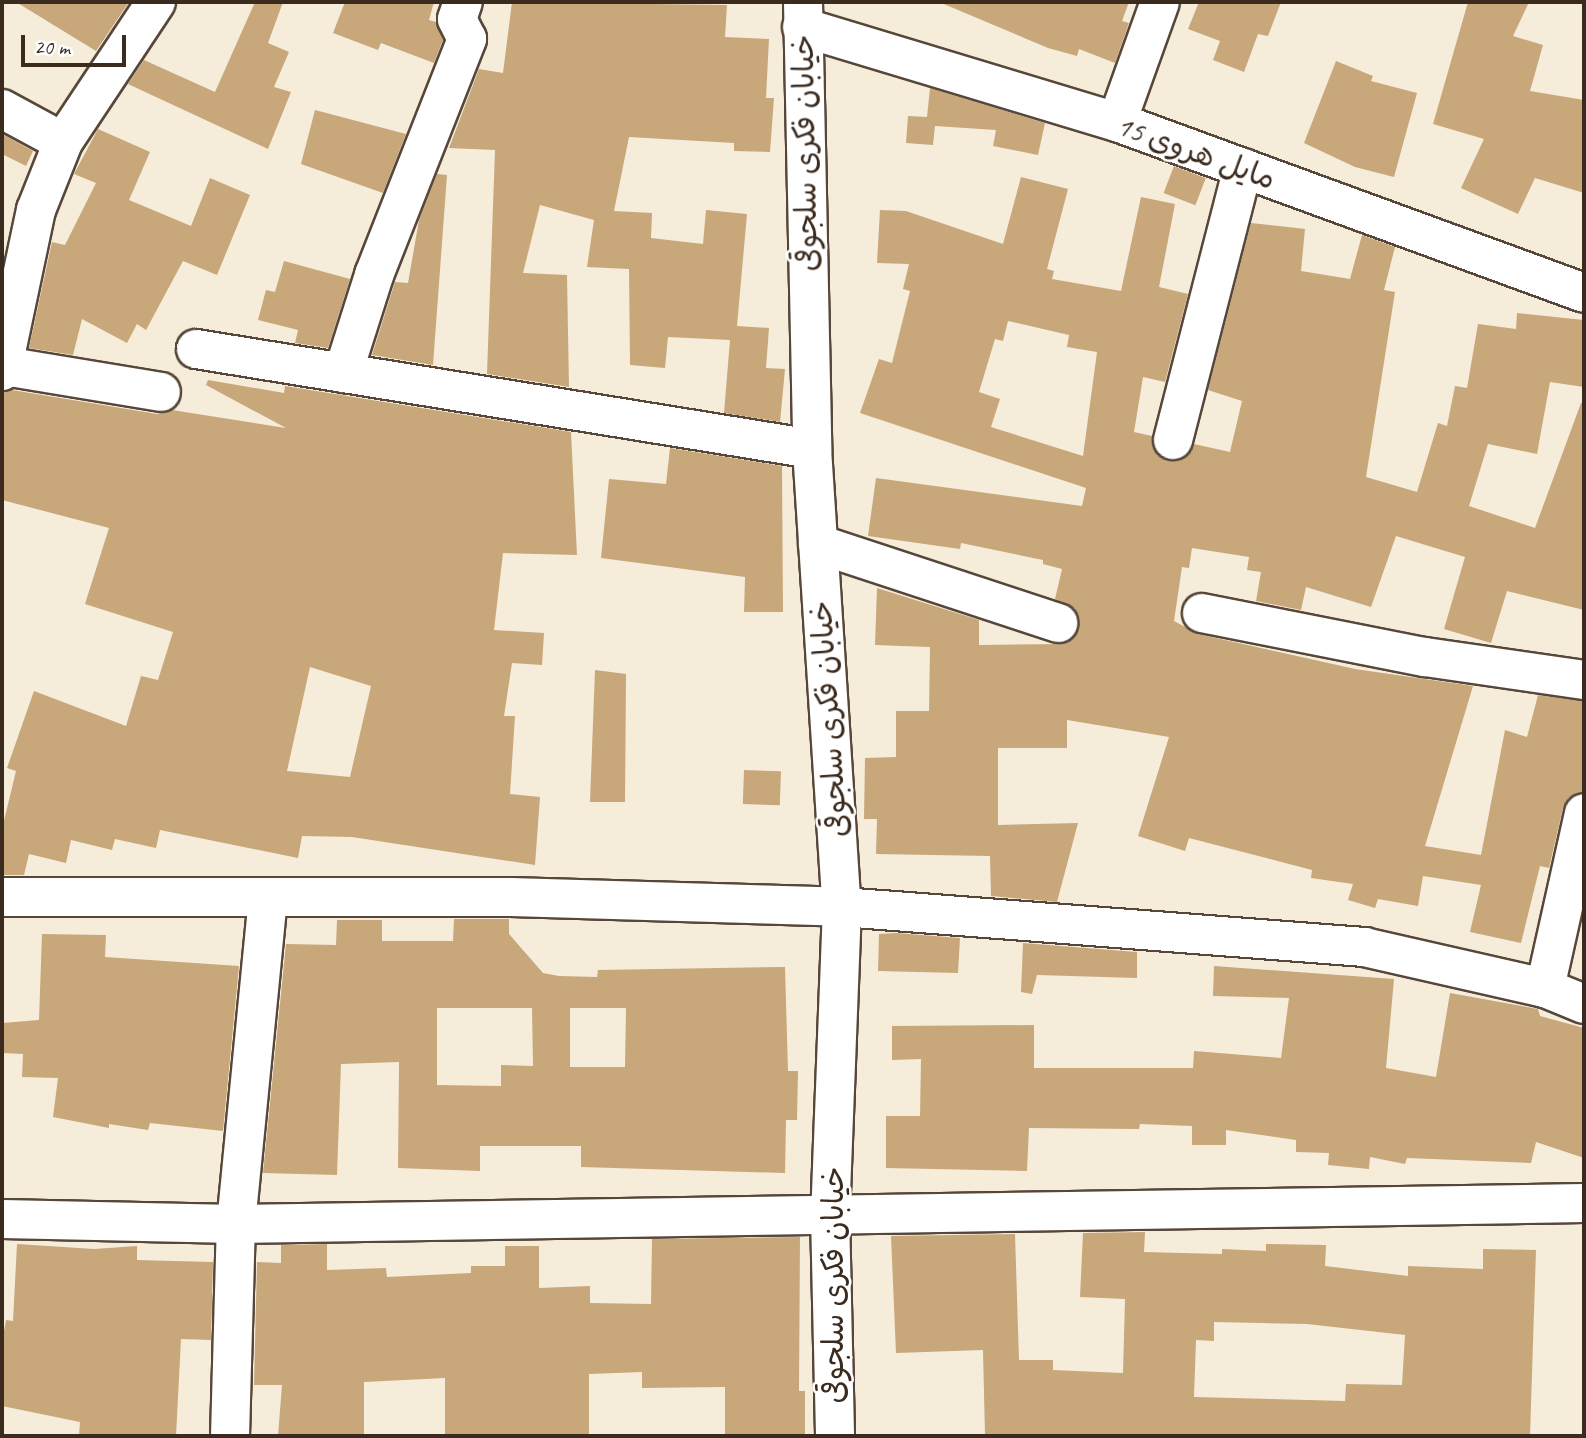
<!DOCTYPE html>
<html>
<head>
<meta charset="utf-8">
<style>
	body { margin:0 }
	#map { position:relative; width:1586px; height:1438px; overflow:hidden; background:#f6ecda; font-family:Caveat,"Playpen Sans Arabic",sans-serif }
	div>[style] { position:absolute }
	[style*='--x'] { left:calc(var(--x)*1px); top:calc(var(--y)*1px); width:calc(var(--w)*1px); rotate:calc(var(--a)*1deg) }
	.building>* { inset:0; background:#c8a77b; transform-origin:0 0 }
	.roads { filter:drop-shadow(2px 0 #57473a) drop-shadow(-2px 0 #57473a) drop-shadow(0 2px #57473a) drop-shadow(0 -2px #57473a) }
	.minor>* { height:38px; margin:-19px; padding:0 19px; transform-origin:19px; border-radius:19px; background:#fff }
	.tertiary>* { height:38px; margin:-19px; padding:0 19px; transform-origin:19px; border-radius:19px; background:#fff }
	span { translate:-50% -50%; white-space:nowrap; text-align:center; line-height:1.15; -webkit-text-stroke:5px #fff; paint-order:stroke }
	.street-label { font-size:30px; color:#3b2a1e }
	.frame { position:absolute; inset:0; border:4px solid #3b2a1e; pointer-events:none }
	.scale { position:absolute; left:21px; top:35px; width:105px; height:32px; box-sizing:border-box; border:4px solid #3b2a1e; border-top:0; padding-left:9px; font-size:21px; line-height:24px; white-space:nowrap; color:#3b2a1e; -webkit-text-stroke:5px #fff; paint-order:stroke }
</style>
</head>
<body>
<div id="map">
	<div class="building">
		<i style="clip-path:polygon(16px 2px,129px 2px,96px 51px)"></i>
		<i style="clip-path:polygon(255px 2px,283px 2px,268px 43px,289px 52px,274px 87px,291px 92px,268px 149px,128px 84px,144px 60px,215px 92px)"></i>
		<i style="clip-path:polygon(345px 2px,434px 2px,429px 20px,436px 22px,443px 40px,434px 63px,381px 43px,378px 50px,333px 33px)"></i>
		<i style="clip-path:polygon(512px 2px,727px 5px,725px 37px,769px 39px,766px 98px,774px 98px,770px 152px,734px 151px,734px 143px,629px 137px,614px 211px,652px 213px,651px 238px,703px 244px,706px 210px,747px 214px,737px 326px,769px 328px,766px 368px,785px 369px,780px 422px,724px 413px,730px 340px,668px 337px,665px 368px,630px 365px,629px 269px,587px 267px,594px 220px,540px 205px,523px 273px,567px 275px,569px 387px,487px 374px,495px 150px,449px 148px,479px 69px,503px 73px)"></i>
		<i style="clip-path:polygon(939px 2px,1129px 2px,1122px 21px,1129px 23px,1115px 63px,1079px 49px,1077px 56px,1048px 48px)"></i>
		<i style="clip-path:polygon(1199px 2px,1281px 2px,1268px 36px,1258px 34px,1244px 72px,1213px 60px,1220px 41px,1188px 29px)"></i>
		<i style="clip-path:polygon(1468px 2px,1529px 2px,1513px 36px,1543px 45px,1530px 91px,1584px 100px,1584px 193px,1535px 178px,1518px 214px,1461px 188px,1484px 139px,1433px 124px)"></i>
		<i style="clip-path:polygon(1336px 61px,1373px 76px,1371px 81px,1417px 93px,1394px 177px,1355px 167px,1304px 143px)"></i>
		<i style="clip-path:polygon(930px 88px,1045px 123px,1038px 155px,993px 146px,996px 130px,935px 126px,933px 145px,906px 143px,908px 116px,927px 117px)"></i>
		<i style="clip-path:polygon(315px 110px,406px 134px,383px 193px,301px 164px)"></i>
		<i style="clip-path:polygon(98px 129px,150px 152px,129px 200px,191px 226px,210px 178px,250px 195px,217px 275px,183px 261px,146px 330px,137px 324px,127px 343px,82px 319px,73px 355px,29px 348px,52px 242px,65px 245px,96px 183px,74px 174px)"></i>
		<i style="clip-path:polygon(2px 134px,33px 151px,26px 166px,2px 154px)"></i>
		<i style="left:1174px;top:166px;width:34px;height:29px;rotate:21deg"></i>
		<i style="clip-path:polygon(437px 174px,447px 175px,433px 365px,372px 355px,395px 282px,408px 283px,419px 220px)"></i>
		<i style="clip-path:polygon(evenodd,1021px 177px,1068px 189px,1047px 269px,1054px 271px,1052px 279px,1121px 291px,1141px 197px,1175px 204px,1159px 287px,1188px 294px,1165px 382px,1143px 377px,1134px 432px,1152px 436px,1157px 455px,1167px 461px,1188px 456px,1194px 444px,1230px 452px,1242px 401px,1208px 390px,1251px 223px,1305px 229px,1301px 271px,1350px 279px,1362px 235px,1395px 247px,1384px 290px,1395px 292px,1366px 477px,1417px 492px,1438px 423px,1447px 426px,1455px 386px,1467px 388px,1478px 324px,1516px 329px,1517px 313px,1584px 320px,1584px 387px,1550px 382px,1537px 454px,1488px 444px,1469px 506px,1535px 528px,1581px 403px,1584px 403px,1584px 610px,1507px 591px,1491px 643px,1444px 629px,1465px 557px,1396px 536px,1371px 607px,1306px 587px,1301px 610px,1256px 601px,1261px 572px,1247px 570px,1249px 557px,1192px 548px,1189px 568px,1182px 567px,1174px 621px,1198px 634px,1355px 669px,1473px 686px,1425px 846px,1481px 855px,1505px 730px,1527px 737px,1538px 695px,1584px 701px,1584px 792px,1568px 798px,1563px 808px,1549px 868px,1540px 866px,1521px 943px,1470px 932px,1481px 885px,1423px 876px,1418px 906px,1378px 899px,1375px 908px,1348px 900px,1353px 884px,1311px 878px,1312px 870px,1189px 838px,1185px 851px,1138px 836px,1169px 737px,1067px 720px,1067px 748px,998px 748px,998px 825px,1078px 823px,1057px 902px,991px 896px,990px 856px,876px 854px,877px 819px,864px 819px,865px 758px,896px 757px,896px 711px,929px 711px,930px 647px,875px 645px,877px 588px,979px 620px,979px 645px,1062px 644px,1079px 629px,1075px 609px,1055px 599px,1062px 569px,1043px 564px,1043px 560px,961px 543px,960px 549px,868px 536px,876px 478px,1082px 506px,1086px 488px,860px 413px,879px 359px,892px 363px,910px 291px,903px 289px,909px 264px,877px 263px,880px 210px,906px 211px,1003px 244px,1021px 177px,1008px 321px,1069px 335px,1067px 347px,1097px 352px,1083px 456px,991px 427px,1000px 399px,979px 392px,995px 339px,1003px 341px,1008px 321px)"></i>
		<i style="clip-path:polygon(284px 261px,350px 279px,328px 348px,295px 343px,298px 330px,258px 320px,266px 290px,275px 292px)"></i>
		<i style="clip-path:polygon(evenodd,208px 380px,284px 393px,285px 386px,571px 432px,577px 555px,503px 553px,494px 630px,544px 633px,542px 665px,512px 663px,504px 716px,515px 716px,510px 794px,540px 797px,535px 865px,352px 837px,302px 836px,298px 858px,160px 830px,156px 848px,115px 839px,112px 850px,71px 840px,66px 863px,29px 854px,24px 875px,2px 875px,2px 829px,16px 771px,7px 768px,34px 691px,126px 726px,141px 676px,158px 680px,173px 632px,85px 604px,109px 528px,2px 500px,2px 392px,12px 390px,157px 414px,172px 410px,286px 428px,206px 385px,208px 380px,310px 667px,371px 686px,350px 777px,287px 771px,310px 667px)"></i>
		<i style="clip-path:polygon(670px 448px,782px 466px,783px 612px,744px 612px,745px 577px,601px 558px,609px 479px,666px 484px)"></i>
		<i style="clip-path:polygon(595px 670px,626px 674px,625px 802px,590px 802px)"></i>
		<i style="left:744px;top:770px;width:37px;height:34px;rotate:2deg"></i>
		<i style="clip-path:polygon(evenodd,454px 919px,509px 919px,509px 934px,543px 973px,559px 976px,597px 977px,598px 970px,785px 967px,788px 1071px,798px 1071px,797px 1120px,786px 1120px,785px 1173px,581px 1167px,581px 1146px,480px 1146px,480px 1171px,398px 1168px,399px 1062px,341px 1064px,337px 1175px,263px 1173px,286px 944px,336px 945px,337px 920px,382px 920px,382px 941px,453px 941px,454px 919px,437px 1008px,532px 1008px,533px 1066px,501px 1065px,501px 1086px,437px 1085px,437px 1008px,454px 919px,570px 1008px,626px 1008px,625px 1067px,570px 1067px,570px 1008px)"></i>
		<i style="clip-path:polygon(896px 933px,960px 938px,958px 973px,878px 971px,879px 934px)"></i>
		<i style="clip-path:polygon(42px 934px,106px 935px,105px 957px,239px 966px,223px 1131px,150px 1123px,148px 1130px,109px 1124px,109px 1128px,53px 1117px,58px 1078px,22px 1077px,23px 1054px,2px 1053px,2px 1023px,39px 1020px)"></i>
		<i style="clip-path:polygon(1023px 943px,1137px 952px,1137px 978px,1037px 975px,1032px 994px,1021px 992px)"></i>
		<i style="clip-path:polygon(1214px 966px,1394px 979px,1386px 1068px,1436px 1077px,1450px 993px,1538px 1009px,1540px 1016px,1584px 1028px,1584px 1158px,1536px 1142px,1531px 1163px,1407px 1158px,1405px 1164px,1370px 1157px,1369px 1169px,1328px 1165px,1329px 1153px,1296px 1152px,1296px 1140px,1226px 1130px,1226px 1145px,1192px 1145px,1192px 1126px,1140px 1124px,1139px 1129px,1029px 1128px,1027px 1171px,886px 1168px,886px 1116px,920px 1116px,921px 1059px,892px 1060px,892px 1026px,1034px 1025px,1034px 1068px,1193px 1068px,1194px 1051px,1281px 1058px,1289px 998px,1213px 996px)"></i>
		<i style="clip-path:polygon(evenodd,1145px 1232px,1144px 1252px,1222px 1254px,1222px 1249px,1266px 1251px,1266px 1244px,1326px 1245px,1325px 1266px,1408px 1276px,1408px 1266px,1483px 1269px,1483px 1249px,1536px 1250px,1530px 1436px,985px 1436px,983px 1350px,896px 1353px,891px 1236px,1015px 1234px,1019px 1360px,1053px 1360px,1053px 1370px,1123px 1373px,1125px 1299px,1080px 1297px,1083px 1233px,1145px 1232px,1214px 1322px,1307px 1324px,1405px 1335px,1402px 1385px,1346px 1384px,1345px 1401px,1194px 1397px,1196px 1340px,1214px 1341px,1214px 1322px)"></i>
		<i style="clip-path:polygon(800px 1237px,799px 1391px,805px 1391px,805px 1436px,725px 1436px,725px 1387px,642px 1388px,642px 1372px,589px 1374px,589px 1436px,445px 1436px,445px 1378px,364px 1382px,364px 1436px,278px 1436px,282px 1385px,254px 1385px,257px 1262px,281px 1263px,281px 1245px,327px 1244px,327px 1270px,386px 1268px,387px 1277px,471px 1273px,471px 1266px,505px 1266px,505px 1246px,539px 1246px,539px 1288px,590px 1286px,590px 1303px,651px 1304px,652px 1239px)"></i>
		<i style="clip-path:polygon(17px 1244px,94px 1249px,137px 1246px,137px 1260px,213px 1262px,211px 1340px,181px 1339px,176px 1436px,79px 1436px,80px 1422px,2px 1406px,2px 1342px,6px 1320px,13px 1321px)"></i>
	</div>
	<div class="roads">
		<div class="minor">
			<i style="--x:802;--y:27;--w:329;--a:16.8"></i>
			<i style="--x:1117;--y:122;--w:497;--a:20.1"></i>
			<i style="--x:2;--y:109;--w:69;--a:28.4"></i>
			<i style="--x:1117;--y:122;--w:127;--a:-70.3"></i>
			<i style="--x:196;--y:349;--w:624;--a:9.22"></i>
			<i style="--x:4;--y:366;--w:159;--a:9.4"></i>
			<i style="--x:2;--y:371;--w:165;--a:-78.1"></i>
			<i style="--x:36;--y:210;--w:73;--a:-68.3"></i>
			<i style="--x:63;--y:142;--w:168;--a:-56.4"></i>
			<i style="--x:343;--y:373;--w:103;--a:-72.4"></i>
			<i style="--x:374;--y:275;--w:254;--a:-68.5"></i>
			<i style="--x:467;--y:39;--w:22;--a:-117"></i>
			<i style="--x:457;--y:19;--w:18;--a:-71"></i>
			<i style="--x:1173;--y:440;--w:281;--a:-75.6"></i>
			<i style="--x:818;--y:544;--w:253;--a:18.2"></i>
			<i style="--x:1202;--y:613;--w:227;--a:11.2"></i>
			<i style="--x:1425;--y:657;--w:161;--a:8.2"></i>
			<i style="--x:842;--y:907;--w:524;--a:4.38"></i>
			<i style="--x:1364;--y:947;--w:186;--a:12.8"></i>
			<i style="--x:1545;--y:988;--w:42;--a:22.3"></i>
			<i style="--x:1545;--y:988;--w:179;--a:-77.4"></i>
			<i style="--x:2;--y:1219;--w:234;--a:1.2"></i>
			<i style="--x:236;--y:1224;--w:1348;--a:-0.89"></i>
			<i style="--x:230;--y:1436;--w:212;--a:-88.4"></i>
			<i style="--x:236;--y:1224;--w:326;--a:-84.4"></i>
		</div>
		<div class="tertiary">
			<i style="--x:803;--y:2;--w:447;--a:88.8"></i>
			<i style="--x:812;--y:449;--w:459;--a:86.3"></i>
			<i style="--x:842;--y:907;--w:307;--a:92.2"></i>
			<i style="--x:830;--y:1214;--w:222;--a:88.7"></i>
			<i style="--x:2;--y:897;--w:509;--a:0"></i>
			<i style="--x:511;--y:897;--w:331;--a:1.7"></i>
		</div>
	</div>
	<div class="street-label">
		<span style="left:1196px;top:152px;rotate:20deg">مایل هروی 15</span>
		<span style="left:805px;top:153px;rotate:-91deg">خیابان فکری سلجوقی</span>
		<span style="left:829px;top:719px;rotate:-94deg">خیابان فکری سلجوقی</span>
		<span style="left:833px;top:1285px;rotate:-90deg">خیابان فکری سلجوقی</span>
	</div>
	<div class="frame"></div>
	<div class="scale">20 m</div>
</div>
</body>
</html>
